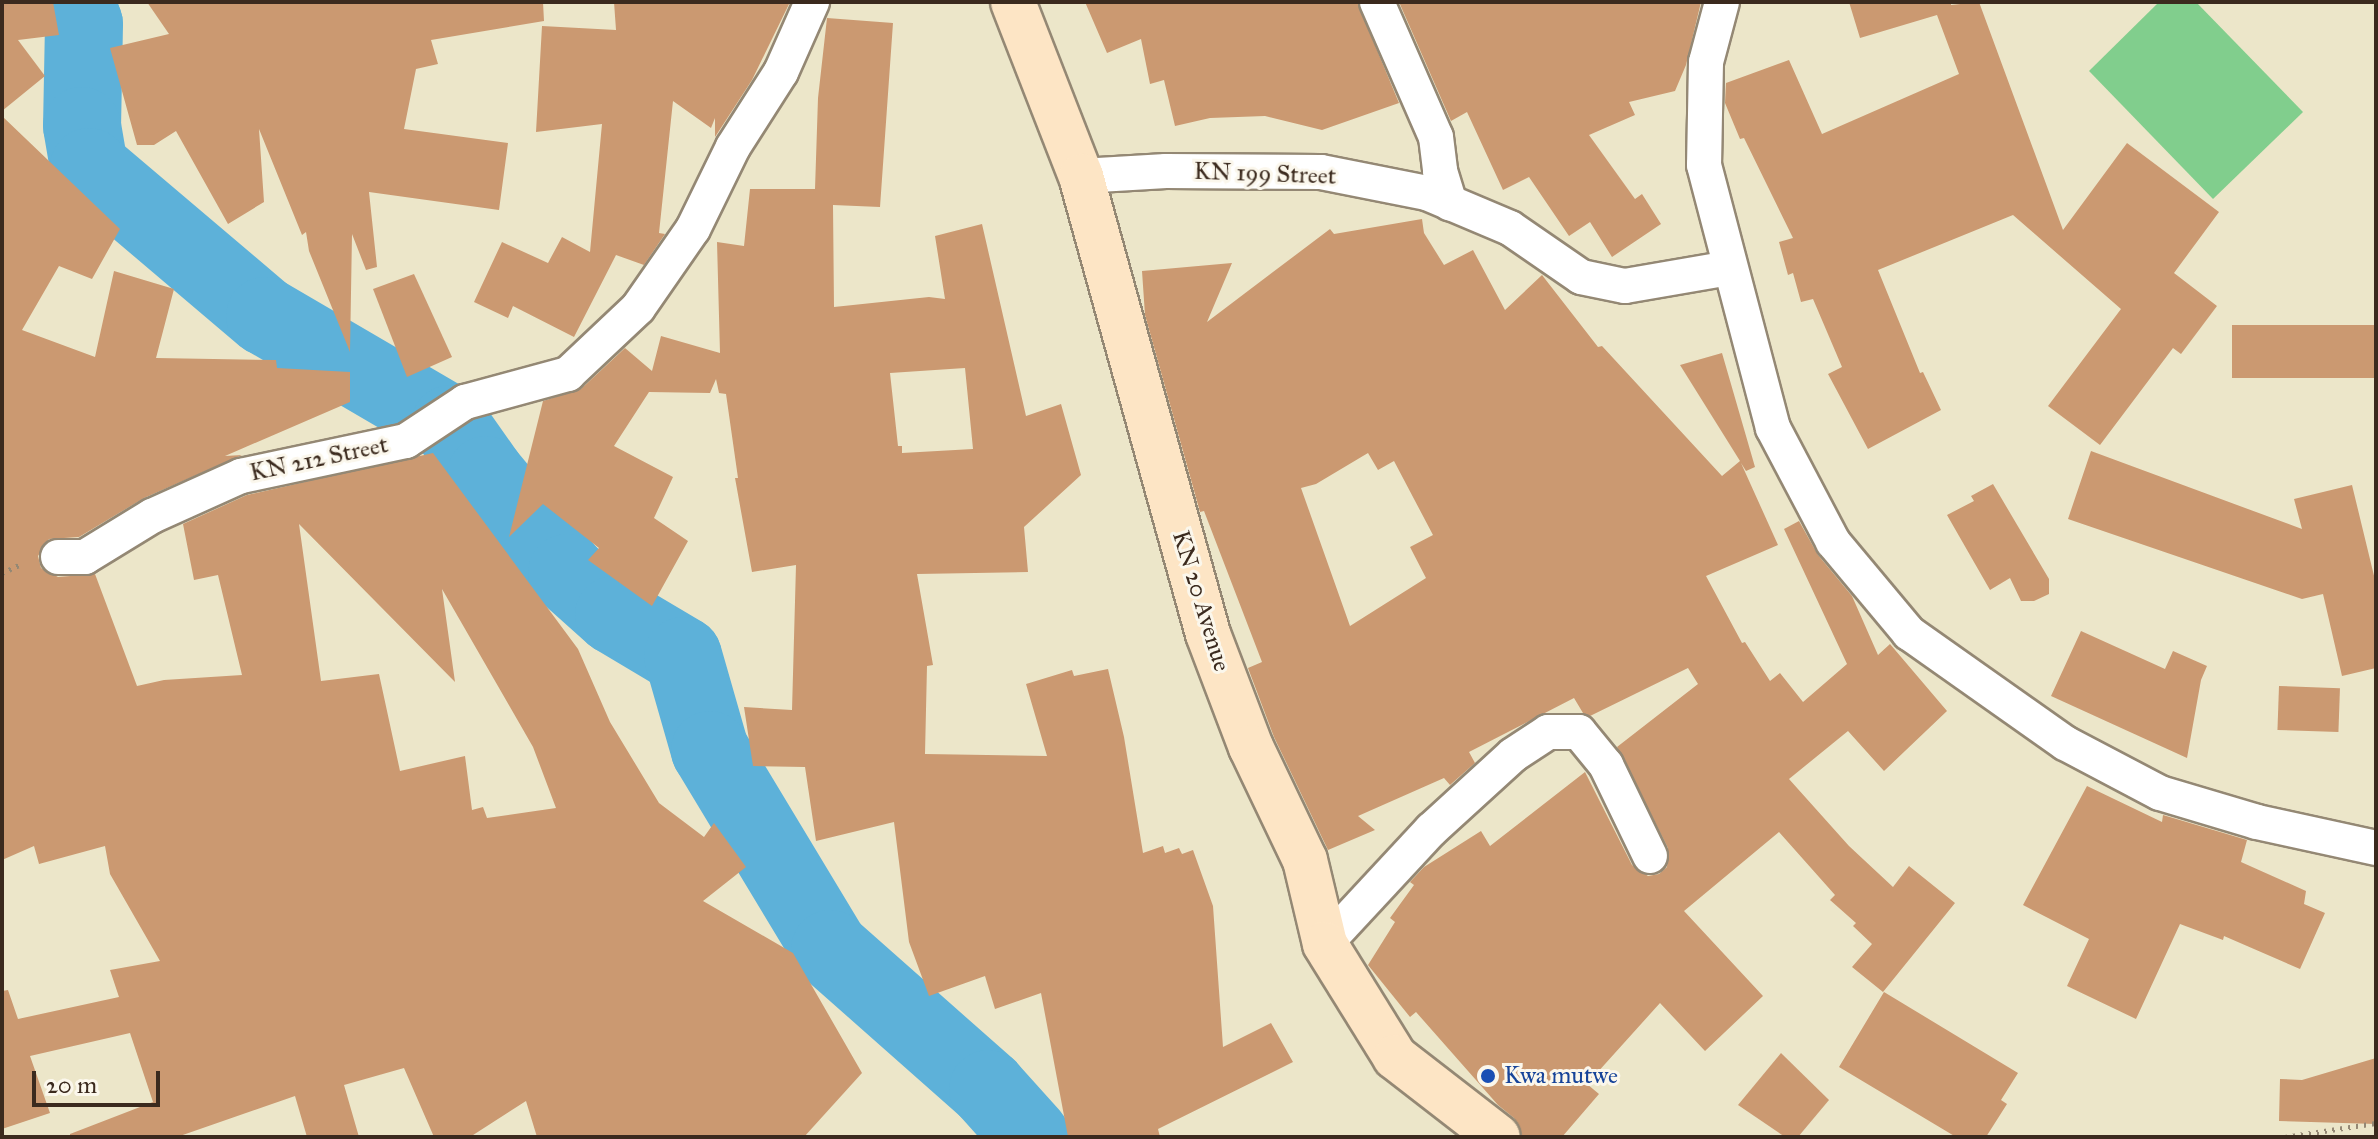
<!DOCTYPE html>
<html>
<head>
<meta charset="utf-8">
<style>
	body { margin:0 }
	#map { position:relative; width:2378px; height:1139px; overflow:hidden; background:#ece6c9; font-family:"IM FELL Great Primer",serif }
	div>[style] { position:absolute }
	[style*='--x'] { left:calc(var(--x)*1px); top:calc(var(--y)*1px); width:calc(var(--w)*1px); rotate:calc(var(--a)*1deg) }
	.green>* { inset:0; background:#81ce8d }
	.stream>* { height:12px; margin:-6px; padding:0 6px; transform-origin:6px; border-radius:6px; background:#5db1d9 }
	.river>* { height:78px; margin:-39px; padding:0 39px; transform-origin:39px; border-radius:39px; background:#5db1d9 }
	.building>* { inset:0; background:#cb9971; transform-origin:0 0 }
	.path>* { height:5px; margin-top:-2.5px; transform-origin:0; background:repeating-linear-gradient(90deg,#948874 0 2px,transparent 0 8px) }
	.roads { filter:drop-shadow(2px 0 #948874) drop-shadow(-2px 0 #948874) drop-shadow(0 2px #948874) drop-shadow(0 -2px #948874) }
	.street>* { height:34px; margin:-17px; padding:0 17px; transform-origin:17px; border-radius:17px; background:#fff }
	.secondary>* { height:44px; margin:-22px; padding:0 22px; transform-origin:22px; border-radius:22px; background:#fde5c5 }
	.dots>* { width:22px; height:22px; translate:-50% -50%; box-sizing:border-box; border:4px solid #fbf7ec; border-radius:50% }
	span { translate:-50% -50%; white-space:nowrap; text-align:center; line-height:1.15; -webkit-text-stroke:6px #fbf7ec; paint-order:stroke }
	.street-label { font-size:24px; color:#3b2a1e }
	.transit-label { font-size:24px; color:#164399 }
	.left { translate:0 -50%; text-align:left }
	.frame { position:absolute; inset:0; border:4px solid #3b2a1e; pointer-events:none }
	.scale { position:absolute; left:32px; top:1071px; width:128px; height:36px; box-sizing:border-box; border:4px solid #3b2a1e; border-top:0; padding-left:10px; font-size:24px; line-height:28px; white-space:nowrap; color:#3b2a1e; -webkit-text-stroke:6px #fbf7ec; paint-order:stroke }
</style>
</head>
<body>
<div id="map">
	<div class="green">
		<i style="clip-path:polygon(2159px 2px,2196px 2px,2303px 112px,2213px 199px,2089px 71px)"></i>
	</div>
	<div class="stream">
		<i style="--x:821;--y:980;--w:32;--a:-74"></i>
	</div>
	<div class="river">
		<i style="--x:76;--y:2;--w:23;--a:70"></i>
		<i style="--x:84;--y:24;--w:102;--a:91.1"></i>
		<i style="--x:82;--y:126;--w:42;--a:80.3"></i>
		<i style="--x:89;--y:167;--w:231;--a:40.3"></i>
		<i style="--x:265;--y:316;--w:214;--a:30.3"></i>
		<i style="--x:450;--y:424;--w:62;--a:54.8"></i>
		<i style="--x:486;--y:475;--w:127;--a:50.4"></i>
		<i style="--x:567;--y:573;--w:63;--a:41.8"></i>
		<i style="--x:614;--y:615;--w:80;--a:30.7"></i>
		<i style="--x:683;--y:656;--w:98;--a:74"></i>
		<i style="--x:710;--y:750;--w:232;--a:58.9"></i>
		<i style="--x:830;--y:949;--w:211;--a:41.5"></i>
		<i style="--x:988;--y:1089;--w:64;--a:48.1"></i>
	</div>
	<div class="building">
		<i style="clip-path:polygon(2px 2px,53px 2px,59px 35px,18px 40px,45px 76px,2px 111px)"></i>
		<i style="clip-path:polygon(147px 2px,543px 2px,544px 21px,431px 40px,438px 64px,416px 69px,404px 129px,508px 143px,499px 210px,369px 192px,377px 267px,366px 270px,352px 234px,350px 352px,309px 251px,306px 232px,302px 235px,259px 129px,264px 202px,228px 224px,176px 131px,154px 145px,137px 145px,110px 48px,169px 34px)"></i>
		<i style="clip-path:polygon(614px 2px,790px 2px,752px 80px,715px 137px,715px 118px,711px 128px,673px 101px,659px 233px,665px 234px,644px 265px,616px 255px,574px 337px,513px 306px,508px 318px,474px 302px,502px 242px,548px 263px,562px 237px,590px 252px,602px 124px,536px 132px,542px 26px,616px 30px)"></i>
		<i style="clip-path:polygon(1085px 2px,1357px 2px,1399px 103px,1322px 130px,1265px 116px,1210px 118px,1175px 126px,1164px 80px,1150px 84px,1141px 39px,1107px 53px)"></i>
		<i style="clip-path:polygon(1399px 2px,1701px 2px,1686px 65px,1675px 91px,1629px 102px,1635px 115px,1589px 135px,1635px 199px,1642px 194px,1661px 224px,1612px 257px,1590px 222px,1569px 236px,1529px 177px,1503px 190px,1467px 112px,1451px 121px)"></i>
		<i style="clip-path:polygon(1849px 2px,1951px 2px,1951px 5px,1979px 2px,2063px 230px,2127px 143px,2219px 212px,2174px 273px,2217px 306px,2181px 354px,2173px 348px,2100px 445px,2048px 406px,2121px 309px,2013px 215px,1878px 270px,1920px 373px,1923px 372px,1941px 410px,1868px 449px,1828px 374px,1842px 367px,1813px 299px,1801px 302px,1793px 273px,1788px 275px,1779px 242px,1793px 238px,1744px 138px,1740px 139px,1725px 103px,1726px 83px,1789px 60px,1822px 134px,1959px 74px,1937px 15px,1860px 38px)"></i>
		<i style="clip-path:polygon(evenodd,827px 18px,893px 23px,880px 207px,833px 205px,834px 307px,929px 297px,945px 299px,935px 236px,982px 224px,1026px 416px,1061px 404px,1081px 475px,1024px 527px,1028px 572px,917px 574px,933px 665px,927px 666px,925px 754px,1047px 756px,1026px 684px,1072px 670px,1074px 676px,1108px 669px,1124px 737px,1143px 853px,1163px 846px,1165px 853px,1179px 848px,1182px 854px,1193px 850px,1213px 906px,1223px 1047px,1271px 1023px,1293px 1062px,1158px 1129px,1160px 1137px,1068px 1137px,1041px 993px,995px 1009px,985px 976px,929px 996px,909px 942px,894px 822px,816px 841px,805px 767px,753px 766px,744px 707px,792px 710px,796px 565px,752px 572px,735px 478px,738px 478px,726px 394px,719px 393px,716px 379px,710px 393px,649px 392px,614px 446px,673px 477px,654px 518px,688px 541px,652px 606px,588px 560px,599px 548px,543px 504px,509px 537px,543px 401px,581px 389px,625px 348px,652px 371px,661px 336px,720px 353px,717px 242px,744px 246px,750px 189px,815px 189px,818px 98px,827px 18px,965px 368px,973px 449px,902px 453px,902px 446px,898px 446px,890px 373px,965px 368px)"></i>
		<i style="clip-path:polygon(evenodd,2px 116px,120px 229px,92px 279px,59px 266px,22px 330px,95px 357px,114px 271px,174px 289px,156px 358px,276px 360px,277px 368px,350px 372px,350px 402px,225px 456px,242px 455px,144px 498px,79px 537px,49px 539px,38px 556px,41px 568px,58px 577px,95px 574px,137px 686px,164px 680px,242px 675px,218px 575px,194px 580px,183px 524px,247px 495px,433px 453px,578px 649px,610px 722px,659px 803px,704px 837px,714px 823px,746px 867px,703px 901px,793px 953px,862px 1073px,804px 1137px,537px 1137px,526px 1101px,470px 1137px,434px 1137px,404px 1068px,344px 1085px,359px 1137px,307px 1137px,295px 1096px,177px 1137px,70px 1137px,70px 1134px,153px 1102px,130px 1033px,30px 1056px,50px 1113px,2px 1129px,2px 991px,8px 990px,18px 1019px,119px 997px,110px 970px,160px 961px,110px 874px,105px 846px,39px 864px,34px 846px,2px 860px,2px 116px,299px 524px,455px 682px,442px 589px,533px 747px,556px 808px,487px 818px,483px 807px,472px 810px,465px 756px,400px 771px,379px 674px,321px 681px,299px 524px)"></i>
		<i style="clip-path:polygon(evenodd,1422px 219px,1424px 233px,1444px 265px,1473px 250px,1505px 310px,1542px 275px,1598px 347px,1602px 346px,1722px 476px,1740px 461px,1680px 365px,1722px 353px,1755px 467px,1746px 471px,1741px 463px,1778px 545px,1706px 576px,1742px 643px,1745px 642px,1770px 681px,1780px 673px,1803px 702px,1847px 664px,1784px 529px,1799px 521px,1818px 555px,1852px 596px,1878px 655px,1890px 644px,1947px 711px,1884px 771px,1848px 731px,1789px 779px,1849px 846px,1893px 887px,1909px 866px,1955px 903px,1883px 992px,1852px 967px,1872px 944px,1853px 926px,1856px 923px,1830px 900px,1835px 895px,1779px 832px,1684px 911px,1763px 996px,1705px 1051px,1660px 1003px,1587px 1084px,1599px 1094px,1562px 1137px,1522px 1135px,1514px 1118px,1498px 1105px,1416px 1012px,1410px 1017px,1368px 965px,1395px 922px,1390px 918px,1414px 885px,1410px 882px,1424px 867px,1481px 831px,1490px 846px,1585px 772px,1632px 865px,1648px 876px,1659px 874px,1667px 867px,1668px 848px,1617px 747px,1698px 684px,1688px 668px,1590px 716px,1583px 713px,1574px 698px,1469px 752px,1475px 763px,1450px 785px,1444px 778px,1358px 816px,1375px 830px,1328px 850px,1274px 737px,1248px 668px,1262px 662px,1204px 511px,1200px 512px,1145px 315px,1142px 271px,1232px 263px,1207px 322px,1330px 229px,1334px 234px,1422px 219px,1368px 453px,1378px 470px,1394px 461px,1433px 535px,1410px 547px,1426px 578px,1350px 626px,1301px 488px,1316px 484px,1368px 453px)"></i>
		<i style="clip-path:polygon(414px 274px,452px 357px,407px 377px,373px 289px)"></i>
		<i style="left:2376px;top:325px;width:53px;height:144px;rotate:90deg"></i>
		<i style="clip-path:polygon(2091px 451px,2302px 529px,2294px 499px,2352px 485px,2376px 584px,2376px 668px,2342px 676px,2323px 594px,2302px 599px,2068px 519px)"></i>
		<i style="clip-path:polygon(1993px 484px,2049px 579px,2049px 594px,2034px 601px,2021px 601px,2010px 578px,1990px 590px,1947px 515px,1974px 501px,1971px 496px)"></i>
		<i style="clip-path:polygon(2081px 631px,2165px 669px,2173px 651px,2207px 666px,2201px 680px,2187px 758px,2051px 696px)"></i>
		<i style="left:2279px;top:686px;width:61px;height:44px;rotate:2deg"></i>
		<i style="clip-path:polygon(2087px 786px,2162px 822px,2163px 815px,2247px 840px,2241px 862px,2306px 891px,2304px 904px,2325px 913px,2300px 969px,2224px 936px,2223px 940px,2180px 924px,2136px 1019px,2067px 986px,2089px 939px,2023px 905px)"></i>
		<i style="clip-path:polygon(1884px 992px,2018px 1073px,2001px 1100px,2007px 1104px,1986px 1137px,1956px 1137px,1839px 1067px)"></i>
		<i style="clip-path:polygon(1781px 1053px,1829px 1100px,1798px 1137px,1785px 1137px,1738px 1105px)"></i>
		<i style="clip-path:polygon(2376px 1058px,2376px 1124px,2279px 1121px,2280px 1079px,2302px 1080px)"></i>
	</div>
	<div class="path">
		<i style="--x:2;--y:573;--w:21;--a:-25"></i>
		<i style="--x:2285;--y:1137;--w:92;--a:-8.7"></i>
	</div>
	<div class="roads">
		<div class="street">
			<i style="--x:1377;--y:2;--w:147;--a:66.4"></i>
			<i style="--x:1436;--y:137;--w:34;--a:83"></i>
			<i style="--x:1440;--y:171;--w:34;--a:73"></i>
			<i style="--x:1722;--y:2;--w:62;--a:104.9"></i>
			<i style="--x:1706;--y:62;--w:103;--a:91.1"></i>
			<i style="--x:1704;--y:165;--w:272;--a:75.3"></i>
			<i style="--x:1773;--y:428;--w:129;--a:62.2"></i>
			<i style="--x:1833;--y:542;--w:119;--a:50.1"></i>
			<i style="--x:1909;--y:633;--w:191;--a:35.2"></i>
			<i style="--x:2065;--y:743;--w:107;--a:27.8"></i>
			<i style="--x:2160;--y:793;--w:101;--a:16.6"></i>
			<i style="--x:2257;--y:822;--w:122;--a:12.3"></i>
			<i style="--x:1081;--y:176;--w:85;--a:-3.4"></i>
			<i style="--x:1166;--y:171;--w:155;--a:0.4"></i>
			<i style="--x:1321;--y:172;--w:108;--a:11.2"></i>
			<i style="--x:1427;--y:193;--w:90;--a:22.9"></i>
			<i style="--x:1510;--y:228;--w:86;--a:34.6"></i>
			<i style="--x:1581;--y:277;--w:45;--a:11.6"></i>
			<i style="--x:1625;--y:286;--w:106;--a:-9.8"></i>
			<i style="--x:58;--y:557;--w:27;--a:0"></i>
			<i style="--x:85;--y:557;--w:79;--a:-31.5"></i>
			<i style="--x:152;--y:516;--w:98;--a:-24.2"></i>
			<i style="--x:241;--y:476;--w:169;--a:-12"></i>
			<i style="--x:406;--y:441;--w:71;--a:-33.5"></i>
			<i style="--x:465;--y:402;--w:107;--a:-15.2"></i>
			<i style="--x:568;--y:374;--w:96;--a:-43.3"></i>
			<i style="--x:638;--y:308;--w:96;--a:-55.2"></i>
			<i style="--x:693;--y:229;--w:91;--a:-64"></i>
			<i style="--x:733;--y:147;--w:89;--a:-57.4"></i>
			<i style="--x:781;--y:72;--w:77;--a:-66.1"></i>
			<i style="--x:1325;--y:944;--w:156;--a:-47.1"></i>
			<i style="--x:1431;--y:830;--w:111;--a:-42.4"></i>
			<i style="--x:1513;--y:755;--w:42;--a:-33.3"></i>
			<i style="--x:1548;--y:732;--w:31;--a:0"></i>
			<i style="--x:1579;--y:732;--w:43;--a:50.7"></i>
			<i style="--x:1606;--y:765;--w:101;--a:64.2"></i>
		</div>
		<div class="secondary">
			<i style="--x:1013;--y:2;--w:187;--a:68.7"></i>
			<i style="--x:1081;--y:176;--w:475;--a:74.5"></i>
			<i style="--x:1208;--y:634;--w:121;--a:69.2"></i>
			<i style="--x:1251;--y:747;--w:125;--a:64.5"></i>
			<i style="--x:1305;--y:860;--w:86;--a:76.6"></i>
			<i style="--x:1325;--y:944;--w:133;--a:58.2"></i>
			<i style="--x:1395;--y:1057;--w:130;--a:37.8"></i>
		</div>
	</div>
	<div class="dots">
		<i style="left:1488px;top:1076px;background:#1a4fb4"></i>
	</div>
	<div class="street-label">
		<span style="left:1265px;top:174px;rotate:2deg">KN 199 Street</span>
		<span style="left:319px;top:459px;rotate:-12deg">KN 212 Street</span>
		<span style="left:1201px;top:601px;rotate:73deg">KN 20 Avenue</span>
	</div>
	<div class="transit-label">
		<span class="left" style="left:1504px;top:1076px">Kwa mutwe</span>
	</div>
	<div class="frame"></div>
	<div class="scale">20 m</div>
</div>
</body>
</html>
